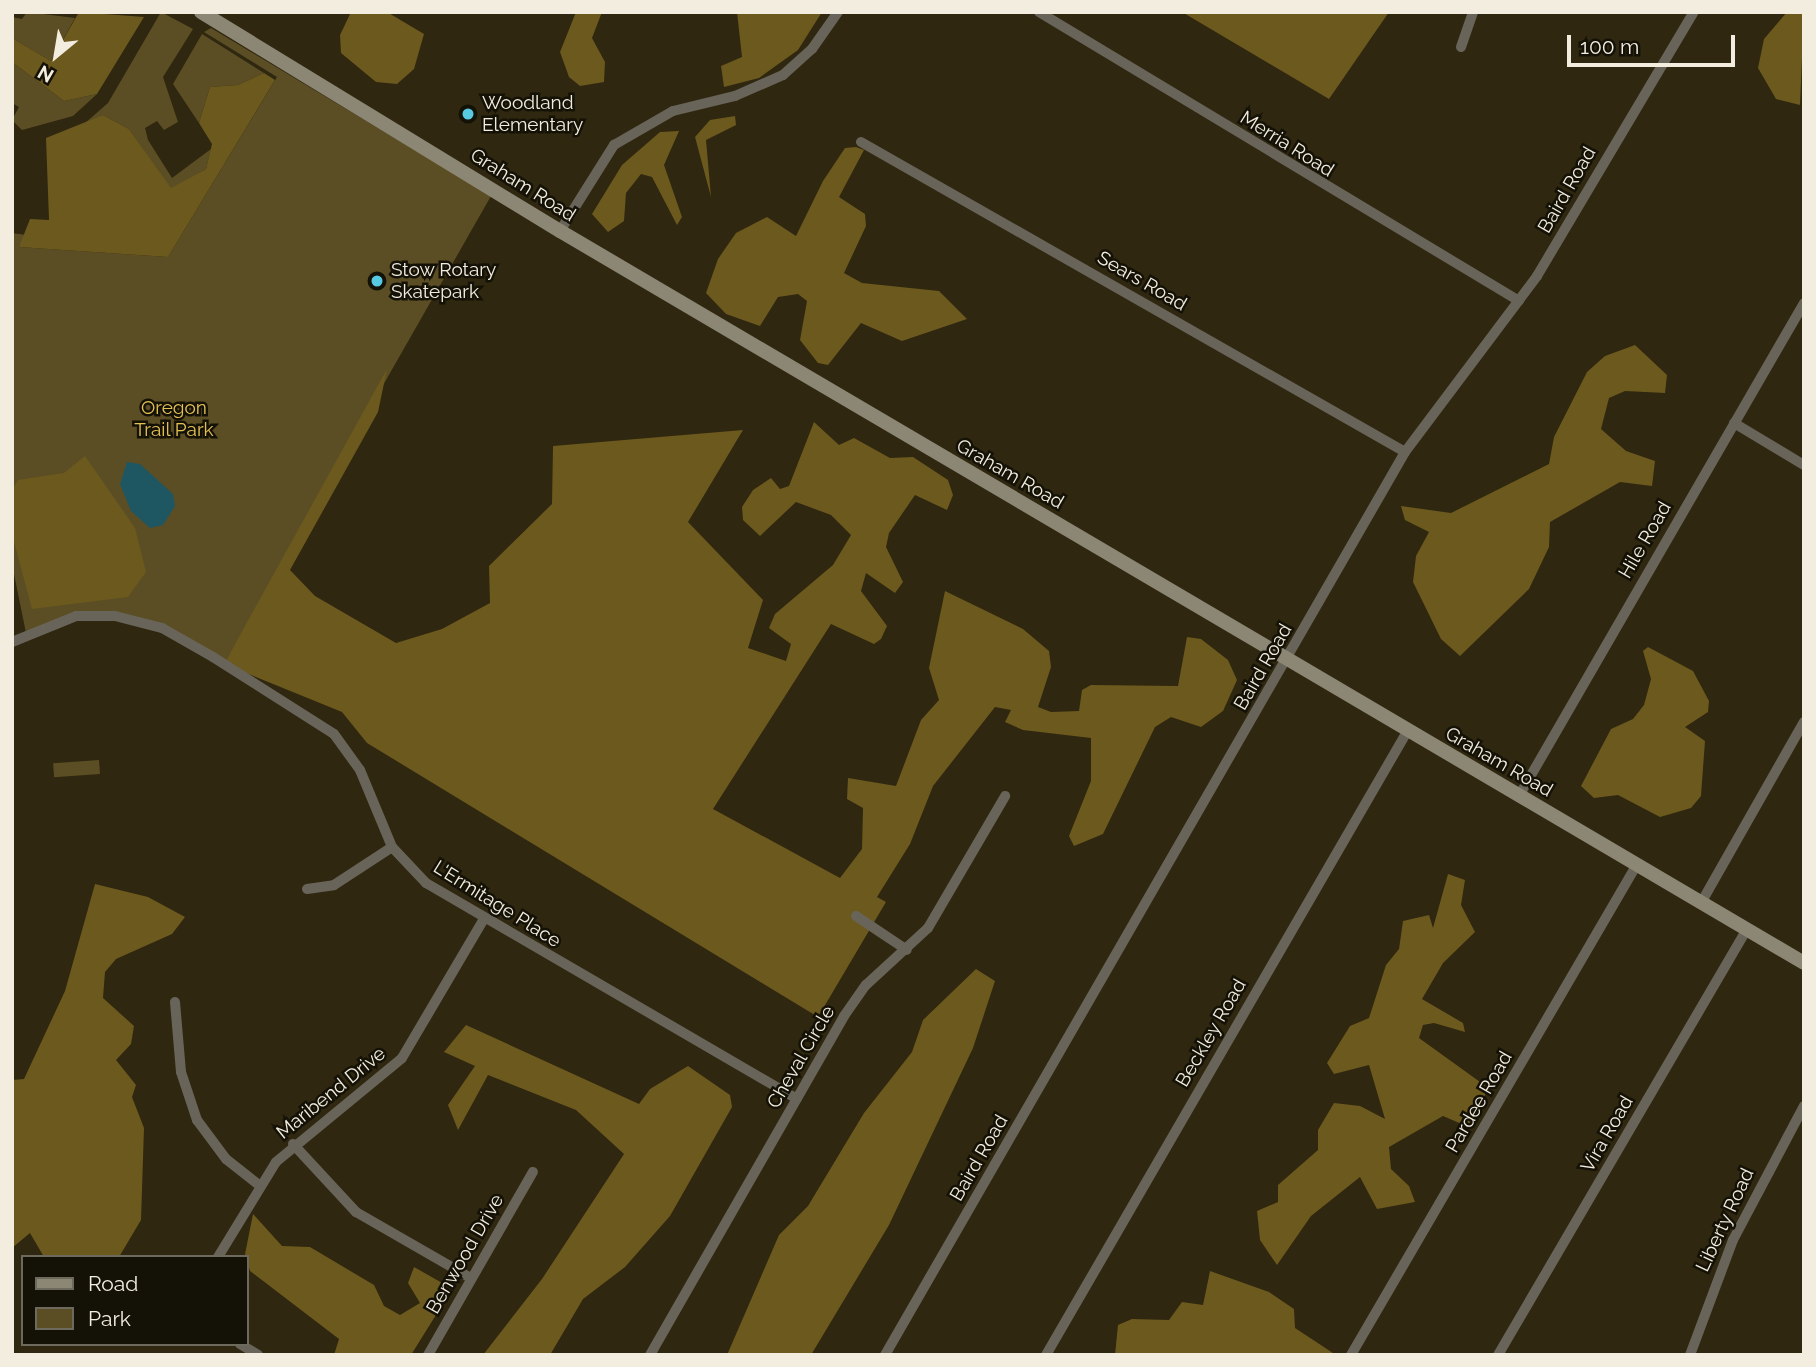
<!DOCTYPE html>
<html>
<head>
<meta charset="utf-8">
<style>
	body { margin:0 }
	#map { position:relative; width:1816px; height:1367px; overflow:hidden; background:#2f270f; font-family:Raleway,sans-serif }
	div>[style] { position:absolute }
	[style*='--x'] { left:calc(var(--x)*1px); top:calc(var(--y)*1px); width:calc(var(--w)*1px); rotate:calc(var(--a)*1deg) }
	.green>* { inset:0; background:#5c4e24; transform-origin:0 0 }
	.forest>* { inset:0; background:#6c591e }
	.water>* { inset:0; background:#1e5662 }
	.minor>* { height:10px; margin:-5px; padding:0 5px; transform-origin:5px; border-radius:5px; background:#686459 }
	.secondary>* { height:14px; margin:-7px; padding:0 7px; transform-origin:7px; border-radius:7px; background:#8c8674 }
	.dots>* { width:19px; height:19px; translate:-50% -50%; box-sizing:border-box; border:4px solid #141107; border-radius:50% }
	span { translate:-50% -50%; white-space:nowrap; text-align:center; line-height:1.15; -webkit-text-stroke:5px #141107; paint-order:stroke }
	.poi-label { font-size:19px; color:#f3eddf }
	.left { translate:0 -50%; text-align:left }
	.street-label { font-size:19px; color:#f3eddf }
	.park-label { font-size:19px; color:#e4c055 }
	.frame { position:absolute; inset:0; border:14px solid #f3eddf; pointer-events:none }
	.legend { position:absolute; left:21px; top:1255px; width:228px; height:91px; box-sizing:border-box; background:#141107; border:2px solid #6d695d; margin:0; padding:9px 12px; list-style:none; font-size:21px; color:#f3eddf }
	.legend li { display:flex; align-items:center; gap:14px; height:35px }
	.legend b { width:35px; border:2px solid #6d695d }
	.north { position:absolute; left:21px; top:21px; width:70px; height:70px; -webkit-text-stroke:5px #141107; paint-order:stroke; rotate:210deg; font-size:19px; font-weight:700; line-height:28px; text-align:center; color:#f3eddf }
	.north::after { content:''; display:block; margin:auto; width:24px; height:32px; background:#f3eddf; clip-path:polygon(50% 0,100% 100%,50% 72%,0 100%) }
	.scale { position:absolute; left:1567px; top:35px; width:168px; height:32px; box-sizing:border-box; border:4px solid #f3eddf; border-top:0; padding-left:9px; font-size:21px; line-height:24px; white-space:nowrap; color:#f3eddf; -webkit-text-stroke:5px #141107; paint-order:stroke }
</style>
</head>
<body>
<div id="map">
	<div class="green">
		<i style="clip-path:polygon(27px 12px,75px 18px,51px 61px,12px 38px,12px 17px,22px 19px)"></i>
		<i style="clip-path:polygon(161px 12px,193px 29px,163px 77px,178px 122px,164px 130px,157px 121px,145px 128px,148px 140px,172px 178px,211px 149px,206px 169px,171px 189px,129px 129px,103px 115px,84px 124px,108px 103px)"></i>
		<i style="clip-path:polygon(211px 28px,491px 196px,224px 664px,162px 629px,97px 615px,26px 633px,12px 564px,12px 233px,26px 235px,19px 247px,168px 257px,277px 77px,204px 32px)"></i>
		<i style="clip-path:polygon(202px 34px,264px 73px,238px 85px,210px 87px,199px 123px,173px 84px)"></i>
		<i style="clip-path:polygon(12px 62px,64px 101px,97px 94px,73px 116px,22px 130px,12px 120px,19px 107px,12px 103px)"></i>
		<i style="left:99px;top:760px;width:14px;height:46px;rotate:86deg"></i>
	</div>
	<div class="forest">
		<i style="clip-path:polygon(79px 12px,144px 17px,97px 94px,64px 101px,12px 62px,12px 38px,51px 61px)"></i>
		<i style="clip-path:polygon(351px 12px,387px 12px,424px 34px,414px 69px,397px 84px,376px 82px,341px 53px,340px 35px)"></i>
		<i style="clip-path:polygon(576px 12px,602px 12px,592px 38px,605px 62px,604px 82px,580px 86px,569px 77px,560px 52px)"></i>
		<i style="clip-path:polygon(737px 12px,822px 12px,798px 50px,759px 78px,724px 87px,721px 66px,742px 57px)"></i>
		<i style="clip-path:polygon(1182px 12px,1389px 12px,1329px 99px)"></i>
		<i style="clip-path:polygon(1787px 12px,1804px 12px,1800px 105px,1776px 99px,1758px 68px,1764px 39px)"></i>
		<i style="clip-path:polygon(264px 73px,275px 80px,168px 257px,19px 247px,30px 219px,49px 220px,46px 138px,103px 115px,129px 129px,171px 188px,206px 169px,212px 144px,199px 123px,210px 87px,238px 85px)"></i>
		<i style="clip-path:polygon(735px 116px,736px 125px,706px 140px,711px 197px,695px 137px,710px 120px)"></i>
		<i style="clip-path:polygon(679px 131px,664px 165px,682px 217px,677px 225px,652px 177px,641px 174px,626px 193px,624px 221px,608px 232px,592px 214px,622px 165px,660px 132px)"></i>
		<i style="clip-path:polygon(856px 147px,864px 150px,839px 197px,865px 214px,866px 226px,844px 273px,862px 283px,939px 291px,967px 319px,902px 341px,861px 323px,828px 365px,818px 363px,800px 340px,807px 301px,798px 294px,778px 297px,760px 326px,726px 314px,706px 293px,718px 259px,736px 233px,767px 217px,796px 236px,823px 181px,845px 148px)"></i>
		<i style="clip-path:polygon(1635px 345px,1667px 375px,1665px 393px,1625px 391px,1609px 398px,1601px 429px,1626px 451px,1655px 461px,1652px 486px,1620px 482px,1550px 522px,1549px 547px,1529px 589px,1460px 656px,1441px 639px,1413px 582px,1416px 556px,1429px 532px,1405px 520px,1401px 506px,1451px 513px,1549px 464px,1554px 437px,1587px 372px,1605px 356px)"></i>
		<i style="clip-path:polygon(387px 369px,378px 412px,290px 570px,315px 596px,396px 643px,442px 629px,490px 603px,489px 566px,552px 504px,553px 446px,743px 430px,688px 522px,763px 600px,748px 648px,786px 661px,791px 644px,769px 628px,775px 614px,833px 565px,851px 535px,831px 515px,796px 502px,760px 536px,743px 520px,742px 507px,753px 490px,771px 478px,780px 489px,789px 486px,814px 422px,839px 445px,854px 438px,890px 458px,913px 457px,948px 480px,953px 495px,947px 510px,915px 495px,889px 533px,886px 547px,903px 582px,895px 593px,866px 573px,861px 591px,887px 626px,881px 639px,874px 644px,831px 624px,713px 809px,840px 878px,862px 849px,863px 808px,847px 799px,848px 778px,896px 786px,921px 720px,939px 700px,929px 668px,945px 591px,1023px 629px,1049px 651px,1051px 667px,1038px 707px,1051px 712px,1079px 711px,1082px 690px,1091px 685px,1178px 686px,1187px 637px,1201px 639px,1228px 660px,1237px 680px,1223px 711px,1201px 727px,1171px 717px,1155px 727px,1103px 834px,1074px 846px,1069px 836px,1091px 781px,1091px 738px,1023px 730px,1005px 722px,1011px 710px,995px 707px,933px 786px,910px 844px,877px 897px,886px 902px,818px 1017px,367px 743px,342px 712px,224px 664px)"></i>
		<i style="clip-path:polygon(85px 456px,135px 528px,146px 572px,128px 597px,32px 609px,12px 534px,12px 490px,18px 480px,64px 473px)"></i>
		<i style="clip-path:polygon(1648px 647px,1693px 671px,1709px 701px,1708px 712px,1685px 727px,1705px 741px,1701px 796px,1691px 808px,1660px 817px,1618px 795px,1594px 798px,1581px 786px,1611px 729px,1633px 719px,1644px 705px,1651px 679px,1643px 651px)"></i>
		<i style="clip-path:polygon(1448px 874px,1465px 880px,1461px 905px,1475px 932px,1443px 963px,1422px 999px,1463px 1023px,1465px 1032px,1434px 1023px,1423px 1025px,1419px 1038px,1487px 1087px,1481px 1112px,1471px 1128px,1443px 1116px,1389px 1147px,1391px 1169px,1409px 1186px,1415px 1202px,1377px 1209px,1360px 1177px,1311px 1216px,1277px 1265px,1260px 1240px,1257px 1211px,1278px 1202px,1278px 1185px,1318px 1150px,1318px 1130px,1334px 1103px,1360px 1106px,1385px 1119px,1369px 1065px,1334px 1074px,1327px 1063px,1350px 1026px,1369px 1018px,1386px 965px,1399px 949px,1403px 921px,1429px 915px,1433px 928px)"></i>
		<i style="clip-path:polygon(95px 884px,148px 897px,185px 917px,172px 934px,116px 959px,105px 972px,103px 998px,134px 1026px,131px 1044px,116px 1060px,136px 1085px,132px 1097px,144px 1128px,141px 1220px,119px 1257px,44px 1257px,30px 1233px,12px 1248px,12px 1080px,24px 1079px,65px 991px)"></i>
		<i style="clip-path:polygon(976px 969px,995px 981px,973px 1048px,889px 1225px,811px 1355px,727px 1355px,779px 1235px,808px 1206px,864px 1113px,912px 1052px,923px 1020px)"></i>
		<i style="clip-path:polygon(466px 1025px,639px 1104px,650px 1089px,688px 1066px,730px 1095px,732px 1107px,670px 1216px,625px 1267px,583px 1299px,550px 1355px,483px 1355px,542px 1279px,624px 1154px,576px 1110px,488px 1075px,458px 1130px,448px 1105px,475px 1066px,444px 1052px)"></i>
		<i style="clip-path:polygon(253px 1214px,282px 1246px,310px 1247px,374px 1285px,384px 1306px,400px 1315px,420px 1303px,408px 1283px,414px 1267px,444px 1284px,444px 1302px,411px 1355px,334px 1355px,339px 1339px,250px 1271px,245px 1254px)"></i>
		<i style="clip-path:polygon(1210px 1271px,1269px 1292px,1294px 1309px,1295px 1328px,1336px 1355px,1115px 1355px,1118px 1325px,1132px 1319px,1169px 1320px,1182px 1302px,1203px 1305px)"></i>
	</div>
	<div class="water">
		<i style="clip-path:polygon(127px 462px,140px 464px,173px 494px,175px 506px,163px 525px,150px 528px,131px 511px,120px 484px)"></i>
	</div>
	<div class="minor">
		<i style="--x:1039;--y:12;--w:560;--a:31.05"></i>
		<i style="--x:1461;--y:47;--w:37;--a:-71"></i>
		<i style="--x:861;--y:142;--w:626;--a:29.68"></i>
		<i style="--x:560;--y:231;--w:102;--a:-57.9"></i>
		<i style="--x:614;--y:145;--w:68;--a:-30"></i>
		<i style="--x:673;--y:111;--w:64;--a:-13.6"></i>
		<i style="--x:735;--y:96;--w:52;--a:-23.6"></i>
		<i style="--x:783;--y:75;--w:39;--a:-42"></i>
		<i style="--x:812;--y:49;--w:45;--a:-54.9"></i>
		<i style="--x:1734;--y:423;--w:82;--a:31"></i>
		<i style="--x:12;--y:642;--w:69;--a:-22.1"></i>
		<i style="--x:76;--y:616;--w:39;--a:0"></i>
		<i style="--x:115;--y:616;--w:49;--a:14.3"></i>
		<i style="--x:162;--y:628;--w:59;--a:29.6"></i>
		<i style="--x:213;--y:657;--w:143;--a:32.5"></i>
		<i style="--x:334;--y:734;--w:44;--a:54.2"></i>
		<i style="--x:360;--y:770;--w:83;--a:67.4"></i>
		<i style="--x:392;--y:847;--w:50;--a:46.6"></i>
		<i style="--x:426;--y:883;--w:429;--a:30.2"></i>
		<i style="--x:1519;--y:796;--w:569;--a:-59.97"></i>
		<i style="--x:307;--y:889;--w:27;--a:-8"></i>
		<i style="--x:334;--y:885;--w:69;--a:-33.2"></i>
		<i style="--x:1701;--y:903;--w:208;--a:-60.4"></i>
		<i style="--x:856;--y:916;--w:61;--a:33.7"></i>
		<i style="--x:175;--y:1002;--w:70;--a:85.1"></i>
		<i style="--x:181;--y:1072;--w:51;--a:71.6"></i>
		<i style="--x:197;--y:1120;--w:49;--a:53.4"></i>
		<i style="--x:226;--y:1159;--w:42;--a:38.2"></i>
		<i style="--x:293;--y:1144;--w:93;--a:47.2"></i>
		<i style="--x:356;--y:1212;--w:133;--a:29.9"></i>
		<i style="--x:218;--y:1257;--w:111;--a:-58.6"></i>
		<i style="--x:276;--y:1162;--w:163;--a:-39.5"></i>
		<i style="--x:402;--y:1058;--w:161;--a:-59.5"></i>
		<i style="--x:240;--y:1344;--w:21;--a:31"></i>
		<i style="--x:428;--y:1355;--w:211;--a:-60.2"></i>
		<i style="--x:650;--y:1355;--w:391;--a:-60.2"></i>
		<i style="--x:844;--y:1016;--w:38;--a:-55"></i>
		<i style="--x:866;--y:985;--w:84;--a:-42.6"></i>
		<i style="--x:928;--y:928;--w:153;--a:-59.7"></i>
		<i style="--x:885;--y:1355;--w:1042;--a:-60.06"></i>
		<i style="--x:1405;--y:452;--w:220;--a:-53.1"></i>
		<i style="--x:1537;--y:276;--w:307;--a:-59.3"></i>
		<i style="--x:1046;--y:1355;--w:722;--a:-59.92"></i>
		<i style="--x:1351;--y:1355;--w:566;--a:-59.77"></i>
		<i style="--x:1498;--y:1355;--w:492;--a:-59.7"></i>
		<i style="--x:1690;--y:1355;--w:123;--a:-69.5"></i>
		<i style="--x:1733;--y:1240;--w:152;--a:-62.1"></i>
	</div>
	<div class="secondary">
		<i style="--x:201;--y:12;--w:421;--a:31.4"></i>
		<i style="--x:560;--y:231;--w:1443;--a:30.47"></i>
	</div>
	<div class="dots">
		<i style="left:468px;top:114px;background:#58c9e3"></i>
		<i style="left:377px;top:281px;background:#58c9e3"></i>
	</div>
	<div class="poi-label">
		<span class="left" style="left:482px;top:114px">Woodland<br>Elementary</span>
		<span class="left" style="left:391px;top:281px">Stow Rotary<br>Skatepark</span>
	</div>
	<div class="street-label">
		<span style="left:1287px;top:144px;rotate:32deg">Merria Road</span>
		<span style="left:523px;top:185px;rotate:32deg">Graham Road</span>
		<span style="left:1567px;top:190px;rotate:-60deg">Baird Road</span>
		<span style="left:1142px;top:281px;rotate:30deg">Sears Road</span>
		<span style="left:1010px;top:474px;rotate:30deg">Graham Road</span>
		<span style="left:1645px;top:540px;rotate:-60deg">Hile Road</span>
		<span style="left:1263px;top:667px;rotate:-60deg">Baird Road</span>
		<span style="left:1499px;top:762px;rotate:30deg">Graham Road</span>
		<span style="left:497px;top:904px;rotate:32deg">L'Ermitage Place</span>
		<span style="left:1211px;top:1033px;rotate:-60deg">Beckley Road</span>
		<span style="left:801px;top:1057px;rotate:-60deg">Cheval Circle</span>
		<span style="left:331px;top:1093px;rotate:-39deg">Maribend Drive</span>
		<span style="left:1479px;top:1102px;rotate:-60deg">Pardee Road</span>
		<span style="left:1607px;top:1134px;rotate:-60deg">Vira Road</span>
		<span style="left:979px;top:1158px;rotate:-60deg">Baird Road</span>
		<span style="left:1725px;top:1220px;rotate:-65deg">Liberty Road</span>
		<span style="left:465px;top:1254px;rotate:-60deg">Benwood Drive</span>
	</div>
	<div class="park-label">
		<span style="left:174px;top:419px">Oregon<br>Trail Park</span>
	</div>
	<div class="frame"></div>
	<ul class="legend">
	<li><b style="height:9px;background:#8c8674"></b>Road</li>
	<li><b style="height:19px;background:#5c4e24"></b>Park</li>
	</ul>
	<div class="north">N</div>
	<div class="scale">100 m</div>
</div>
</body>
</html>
